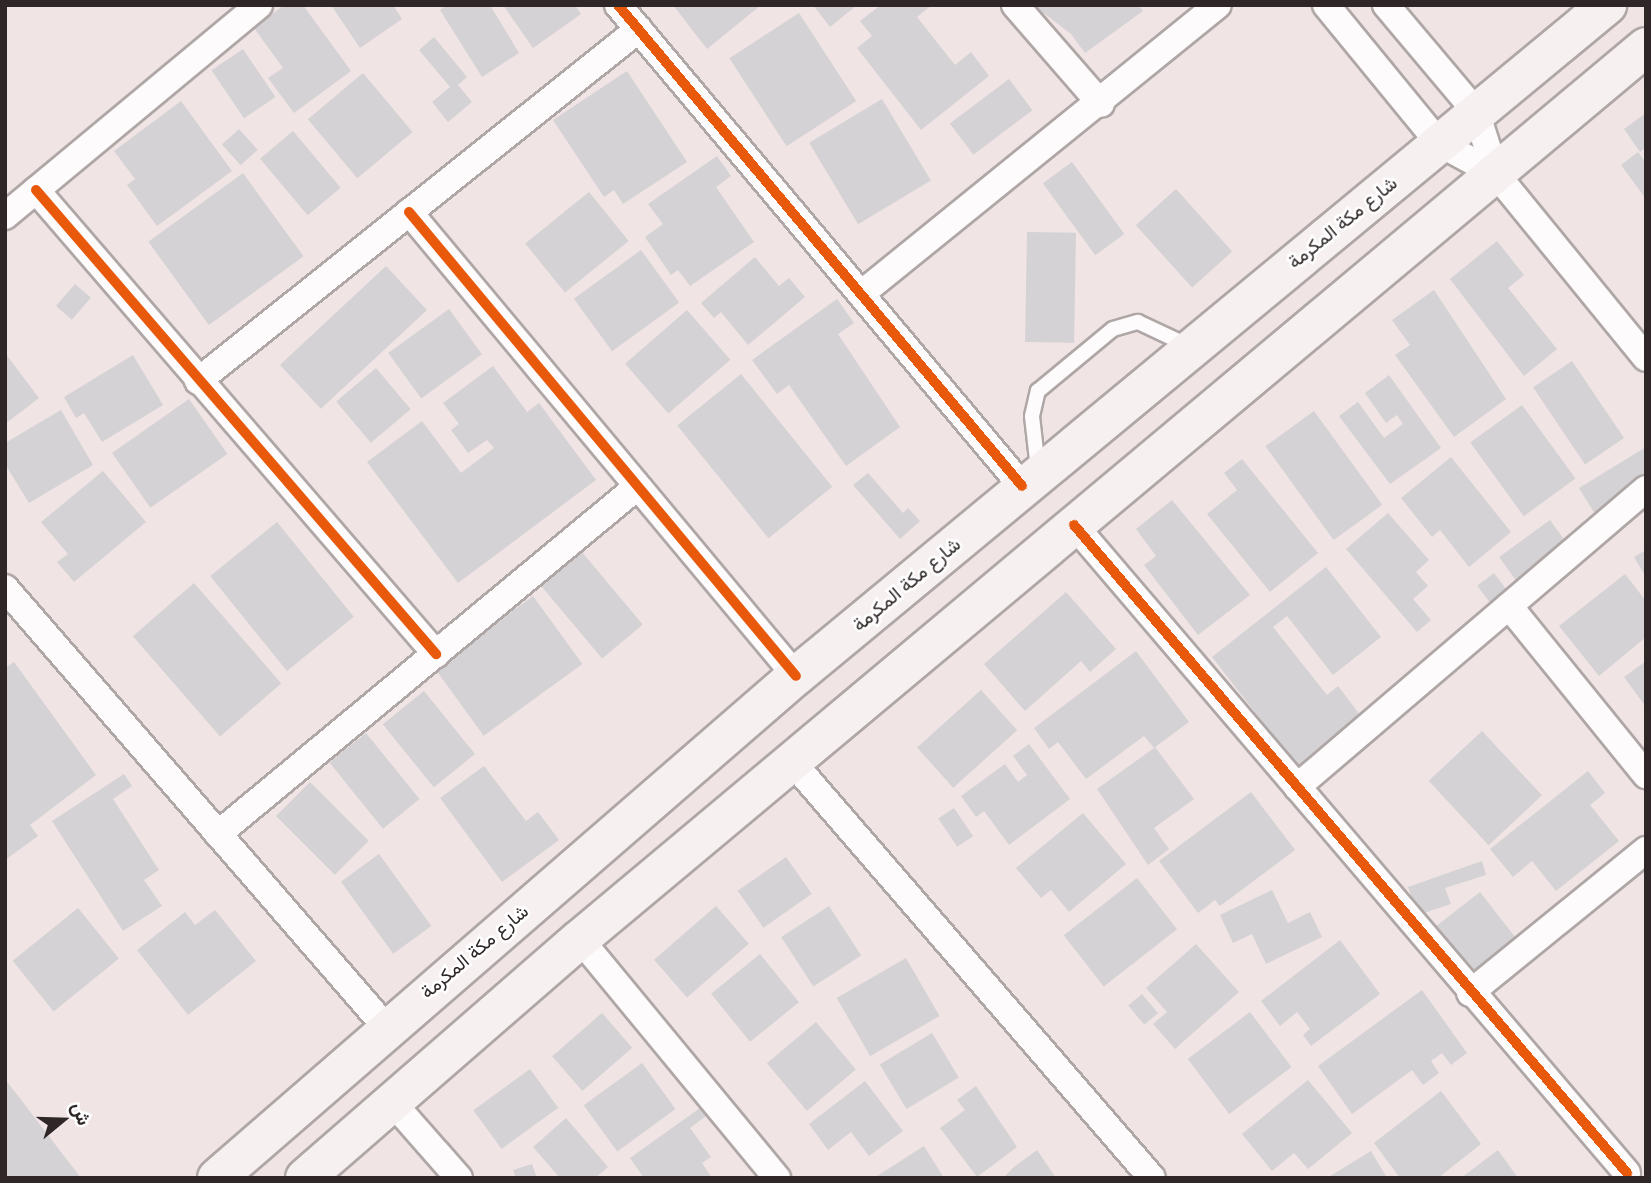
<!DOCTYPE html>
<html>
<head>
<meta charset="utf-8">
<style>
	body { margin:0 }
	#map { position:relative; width:1651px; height:1183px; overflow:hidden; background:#f0e4e5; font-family:"Playfair Display",Vazirmatn,serif }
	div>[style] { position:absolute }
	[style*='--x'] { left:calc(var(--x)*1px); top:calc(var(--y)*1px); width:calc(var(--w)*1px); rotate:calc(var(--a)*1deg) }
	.building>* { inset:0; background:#d4d2d4; transform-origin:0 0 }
	.roads { filter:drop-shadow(2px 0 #afa6a6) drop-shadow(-2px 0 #afa6a6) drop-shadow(0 2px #afa6a6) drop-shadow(0 -2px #afa6a6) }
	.service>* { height:14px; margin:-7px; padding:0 7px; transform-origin:7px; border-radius:7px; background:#fdfbfb }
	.minor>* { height:26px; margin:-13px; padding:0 13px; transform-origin:13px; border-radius:13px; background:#fdfbfb }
	.secondary>* { height:38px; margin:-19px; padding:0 19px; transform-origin:19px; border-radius:19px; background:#f7f0f1 }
	.cycleway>* { height:10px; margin:-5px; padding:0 5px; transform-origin:5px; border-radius:5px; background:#e8590c }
	span { translate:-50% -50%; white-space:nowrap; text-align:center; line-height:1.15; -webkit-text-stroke:5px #fff; paint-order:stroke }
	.street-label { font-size:19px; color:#2f2727 }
	.frame { position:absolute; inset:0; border:7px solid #2f2727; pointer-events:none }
	.north { position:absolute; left:28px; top:1085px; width:70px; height:70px; -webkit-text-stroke:5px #fff; paint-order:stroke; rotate:71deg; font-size:19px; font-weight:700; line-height:28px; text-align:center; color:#2f2727 }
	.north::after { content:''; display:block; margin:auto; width:24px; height:32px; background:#2f2727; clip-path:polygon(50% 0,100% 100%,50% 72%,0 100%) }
</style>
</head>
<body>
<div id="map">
	<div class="building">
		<i style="clip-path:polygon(284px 5px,303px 5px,351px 71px,294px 113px,268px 78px,283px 68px,254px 28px)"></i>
		<i style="clip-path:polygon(331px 5px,393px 5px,402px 19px,360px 48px)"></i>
		<i style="clip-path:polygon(447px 5px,490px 5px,519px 53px,482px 77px,440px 10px)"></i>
		<i style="clip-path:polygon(503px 5px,575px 5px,581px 14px,533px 48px)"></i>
		<i style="clip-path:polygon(673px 5px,761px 5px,707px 49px)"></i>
		<i style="clip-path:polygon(813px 5px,857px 5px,830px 27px)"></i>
		<i style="clip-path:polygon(881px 5px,932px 5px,917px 17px,955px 65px,971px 52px,989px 76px,921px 130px,857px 48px,872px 36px,860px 21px)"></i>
		<i style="clip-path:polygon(1023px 5px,1138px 5px,1143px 11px,1085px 53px,1071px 34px,1045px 14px,1035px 21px)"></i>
		<i style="left:799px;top:13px;width:105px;height:83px;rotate:57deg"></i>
		<i style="clip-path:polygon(434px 37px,467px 77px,458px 85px,472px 102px,448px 122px,432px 102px,450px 87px,419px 50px)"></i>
		<i style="left:243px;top:49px;width:58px;height:38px;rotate:56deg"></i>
		<i style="clip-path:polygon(627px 71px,687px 162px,623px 204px,614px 190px,604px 197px,553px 120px)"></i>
		<i style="left:363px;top:73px;width:77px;height:72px;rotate:50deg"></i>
		<i style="left:1009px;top:79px;width:39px;height:74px;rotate:53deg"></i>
		<i style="left:882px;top:99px;width:95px;height:85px;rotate:59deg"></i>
		<i style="clip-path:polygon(181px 101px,232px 171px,157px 226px,127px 185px,135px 179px,114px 151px)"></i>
		<i style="clip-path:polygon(1646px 113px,1646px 147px,1640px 152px,1624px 129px)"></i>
		<i style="left:239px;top:129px;width:28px;height:23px;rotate:48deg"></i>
		<i style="left:293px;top:131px;width:74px;height:43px;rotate:50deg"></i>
		<i style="clip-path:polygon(1638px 152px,1646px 163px,1646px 199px,1621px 165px)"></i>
		<i style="clip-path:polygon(717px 156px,731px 176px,716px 187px,754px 242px,690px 286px,678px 270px,671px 275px,645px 237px,663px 224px,648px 204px)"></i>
		<i style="left:1072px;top:162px;width:89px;height:36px;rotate:54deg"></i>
		<i style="left:243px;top:173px;width:103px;height:117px;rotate:54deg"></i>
		<i style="left:1176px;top:189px;width:84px;height:54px;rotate:48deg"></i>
		<i style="left:589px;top:192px;width:63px;height:82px;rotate:51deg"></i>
		<i style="left:1027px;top:232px;width:49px;height:110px;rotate:1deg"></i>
		<i style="clip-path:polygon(1497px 241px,1524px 275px,1508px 288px,1557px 349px,1524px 376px,1450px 279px)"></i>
		<i style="left:641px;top:250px;width:65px;height:83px;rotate:54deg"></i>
		<i style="clip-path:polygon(755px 257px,779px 286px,789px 278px,805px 297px,748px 345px,721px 312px,714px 318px,701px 303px)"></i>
		<i style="left:386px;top:266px;width:60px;height:145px;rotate:47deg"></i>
		<i style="left:75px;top:284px;width:21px;height:29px;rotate:41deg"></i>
		<i style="clip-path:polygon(1434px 290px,1506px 399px,1454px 437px,1395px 355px,1410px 345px,1392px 320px)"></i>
		<i style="clip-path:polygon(837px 299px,854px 323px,838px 334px,900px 427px,846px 466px,789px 385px,777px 394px,752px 360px)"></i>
		<i style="left:449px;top:309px;width:56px;height:75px;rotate:54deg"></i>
		<i style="left:687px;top:310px;width:66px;height:82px;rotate:49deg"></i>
		<i style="clip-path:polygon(5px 353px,39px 398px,5px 424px)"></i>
		<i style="clip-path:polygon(133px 355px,163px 405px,102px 442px,84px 413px,76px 418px,64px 397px)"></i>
		<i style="left:1572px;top:361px;width:93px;height:47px;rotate:56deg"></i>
		<i style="clip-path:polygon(493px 366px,527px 412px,539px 403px,596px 480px,458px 583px,367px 462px,422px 421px,461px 473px,494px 448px,487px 440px,468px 453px,451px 430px,459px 424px,443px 403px)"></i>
		<i style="left:376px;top:368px;width:54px;height:52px;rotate:50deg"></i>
		<i style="left:741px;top:374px;width:145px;height:82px;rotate:51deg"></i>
		<i style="clip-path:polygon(1389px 375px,1441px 448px,1390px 484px,1339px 416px,1358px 402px,1384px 438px,1403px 424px,1397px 415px,1386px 423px,1365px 393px)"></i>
		<i style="left:189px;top:399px;width:67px;height:94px;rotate:55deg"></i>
		<i style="left:1522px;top:405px;width:91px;height:64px;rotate:54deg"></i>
		<i style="clip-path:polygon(61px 410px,93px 465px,29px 503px,5px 464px,5px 443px)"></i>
		<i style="left:1314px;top:411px;width:116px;height:60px;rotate:54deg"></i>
		<i style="clip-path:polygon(1646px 447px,1646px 483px,1595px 514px,1579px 488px)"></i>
		<i style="clip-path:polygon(1451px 457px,1511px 532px,1469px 567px,1440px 530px,1432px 537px,1401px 498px)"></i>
		<i style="clip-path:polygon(1242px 459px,1318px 553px,1270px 592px,1207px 514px,1237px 490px,1224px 473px)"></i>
		<i style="clip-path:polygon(103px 471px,146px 522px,74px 582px,57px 562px,68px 554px,41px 522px)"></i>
		<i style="clip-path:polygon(868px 473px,903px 513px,908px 508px,920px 521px,900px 539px,853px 485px)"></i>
		<i style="clip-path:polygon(1172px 500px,1250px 595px,1198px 635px,1144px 565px,1156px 556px,1136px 529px)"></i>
		<i style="clip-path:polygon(1388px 513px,1429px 560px,1416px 572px,1428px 586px,1413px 599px,1431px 620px,1417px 632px,1346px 549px)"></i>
		<i style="left:1550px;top:520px;width:32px;height:63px;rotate:54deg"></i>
		<i style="left:277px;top:522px;width:122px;height:86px;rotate:51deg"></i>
		<i style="clip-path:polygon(1646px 550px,1646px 577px,1634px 557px)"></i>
		<i style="left:581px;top:551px;width:96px;height:53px;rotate:50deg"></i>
		<i style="clip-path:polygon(1326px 567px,1381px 637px,1333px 675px,1287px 616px,1273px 627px,1327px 695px,1338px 686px,1364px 720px,1300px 770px,1212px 657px)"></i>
		<i style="left:1494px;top:573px;width:26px;height:21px;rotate:53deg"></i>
		<i style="clip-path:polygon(1625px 574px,1646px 601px,1646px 637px,1599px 676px,1559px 626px)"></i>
		<i style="left:194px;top:583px;width:133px;height:81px;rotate:49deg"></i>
		<i style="clip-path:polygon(1066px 592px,1116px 649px,1090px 672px,1081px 661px,1025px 711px,984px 664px)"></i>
		<i style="left:533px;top:596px;width:84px;height:122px;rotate:54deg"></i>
		<i style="clip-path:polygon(1136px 651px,1189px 722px,1155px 747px,1194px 799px,1154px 828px,1169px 849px,1148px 865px,1097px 789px,1154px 748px,1144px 736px,1086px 779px,1058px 742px,1049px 749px,1034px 728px)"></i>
		<i style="clip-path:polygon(1646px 661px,1646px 707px,1624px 677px)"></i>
		<i style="clip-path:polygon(14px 662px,96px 775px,30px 825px,38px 836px,5px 860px,5px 668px)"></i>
		<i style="left:981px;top:690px;width:54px;height:86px;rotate:48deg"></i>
		<i style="left:424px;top:691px;width:81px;height:53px;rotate:51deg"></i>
		<i style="left:1482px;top:731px;width:88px;height:73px;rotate:47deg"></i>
		<i style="left:366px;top:733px;width:85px;height:47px;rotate:51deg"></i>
		<i style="clip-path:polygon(1029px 744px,1070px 799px,1009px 845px,984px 811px,976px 817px,961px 796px,1005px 764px,1018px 782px,1027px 775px,1013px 756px)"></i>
		<i style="clip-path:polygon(484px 766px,526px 821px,538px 812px,559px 840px,502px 882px,440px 798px)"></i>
		<i style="clip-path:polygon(1588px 771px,1605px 793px,1590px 805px,1619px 841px,1556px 891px,1532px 861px,1513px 877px,1490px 849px)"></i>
		<i style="clip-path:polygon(124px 774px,132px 786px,113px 799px,159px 870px,144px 880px,162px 906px,123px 931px,52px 821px)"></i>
		<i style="left:310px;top:782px;width:83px;height:48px;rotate:45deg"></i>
		<i style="clip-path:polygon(1251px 792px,1295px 850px,1220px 906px,1215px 900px,1198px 913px,1159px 861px)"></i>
		<i style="left:954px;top:808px;width:34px;height:19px;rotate:56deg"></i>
		<i style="clip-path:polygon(1083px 813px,1126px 864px,1069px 912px,1051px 890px,1041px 898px,1016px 868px)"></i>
		<i style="left:379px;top:854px;width:89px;height:47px;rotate:54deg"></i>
		<i style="left:786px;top:857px;width:45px;height:59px;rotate:55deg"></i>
		<i style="clip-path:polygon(1482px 861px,1486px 875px,1445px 888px,1451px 904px,1418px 915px,1408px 887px)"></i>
		<i style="left:1137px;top:878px;width:65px;height:93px;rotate:52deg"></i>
		<i style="clip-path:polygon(1272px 890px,1288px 923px,1310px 912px,1322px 937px,1266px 964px,1252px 934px,1233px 943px,1220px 915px)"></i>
		<i style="left:1480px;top:892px;width:63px;height:55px;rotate:52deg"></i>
		<i style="left:716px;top:906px;width:50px;height:82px;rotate:49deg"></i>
		<i style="left:829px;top:906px;width:59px;height:57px;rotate:57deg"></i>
		<i style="left:78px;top:908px;width:65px;height:84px;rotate:51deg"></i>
		<i style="clip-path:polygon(215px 910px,256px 961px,188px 1015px,137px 950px,185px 912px,195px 925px)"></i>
		<i style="clip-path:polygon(1340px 940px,1380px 994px,1311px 1046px,1303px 1035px,1310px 1029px,1297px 1012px,1280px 1026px,1261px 1001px)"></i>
		<i style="clip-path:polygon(1196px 944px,1239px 992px,1175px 1049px,1153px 1024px,1167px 1012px,1146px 988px)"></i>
		<i style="left:760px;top:954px;width:62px;height:63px;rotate:51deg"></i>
		<i style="left:906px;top:958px;width:67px;height:80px;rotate:60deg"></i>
		<i style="clip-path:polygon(1422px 990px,1467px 1053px,1451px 1065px,1442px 1053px,1431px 1061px,1439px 1073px,1423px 1085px,1412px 1070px,1352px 1114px,1318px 1066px)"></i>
		<i style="left:1142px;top:994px;width:25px;height:18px;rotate:50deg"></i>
		<i style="left:1250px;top:1012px;width:69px;height:78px;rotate:53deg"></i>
		<i style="left:602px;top:1013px;width:46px;height:66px;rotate:49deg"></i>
		<i style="left:816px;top:1022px;width:62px;height:64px;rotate:50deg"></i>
		<i style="left:932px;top:1033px;width:52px;height:61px;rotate:59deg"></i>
		<i style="left:642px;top:1063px;width:57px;height:72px;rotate:54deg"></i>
		<i style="left:530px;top:1069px;width:48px;height:70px;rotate:54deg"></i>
		<i style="clip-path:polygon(5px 1079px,81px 1178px,5px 1178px)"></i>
		<i style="clip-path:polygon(1308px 1080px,1352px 1133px,1308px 1169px,1294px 1153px,1272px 1171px,1242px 1134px)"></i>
		<i style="clip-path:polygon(865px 1081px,903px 1131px,869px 1156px,851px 1132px,828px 1150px,809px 1124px)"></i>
		<i style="clip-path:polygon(976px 1086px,1017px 1147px,977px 1177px,940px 1128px,965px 1110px,957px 1100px)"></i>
		<i style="clip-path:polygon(1441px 1091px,1481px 1144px,1438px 1178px,1400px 1178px,1374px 1143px)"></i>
		<i style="clip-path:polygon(700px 1108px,706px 1116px,690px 1128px,711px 1157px,702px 1163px,712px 1178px,644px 1178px,630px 1158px)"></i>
		<i style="clip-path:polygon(566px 1118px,608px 1167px,595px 1178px,560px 1178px,533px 1147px)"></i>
		<i style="clip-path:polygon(924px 1146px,944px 1178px,874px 1178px)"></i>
		<i style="clip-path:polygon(1037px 1150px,1056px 1178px,1003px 1178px,1014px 1167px)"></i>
		<i style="clip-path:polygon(1498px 1150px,1518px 1178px,1461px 1178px)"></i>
		<i style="clip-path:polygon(1371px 1151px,1387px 1178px,1327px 1178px)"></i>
		<i style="clip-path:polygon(532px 1164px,537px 1178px,516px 1178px,513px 1170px)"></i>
	</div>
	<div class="roads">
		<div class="service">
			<i style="--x:1038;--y:469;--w:53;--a:-96.5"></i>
			<i style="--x:1032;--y:416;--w:26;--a:-77"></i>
			<i style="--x:1038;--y:391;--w:97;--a:-39.6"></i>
			<i style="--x:1113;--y:329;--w:26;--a:-16"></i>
			<i style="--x:1138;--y:322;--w:56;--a:25.2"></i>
		</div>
		<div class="minor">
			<i style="--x:618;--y:5;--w:628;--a:49.97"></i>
			<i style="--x:1015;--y:5;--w:131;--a:49"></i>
			<i style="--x:1326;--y:5;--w:178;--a:50.7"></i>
			<i style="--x:1439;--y:143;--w:65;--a:28.5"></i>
			<i style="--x:1386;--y:5;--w:140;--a:49.9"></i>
			<i style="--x:1476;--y:112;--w:65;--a:72.1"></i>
			<i style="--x:1496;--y:174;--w:237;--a:50.8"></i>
			<i style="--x:36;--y:190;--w:613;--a:49.24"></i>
			<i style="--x:409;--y:212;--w:604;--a:50.17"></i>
			<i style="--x:5;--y:216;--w:330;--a:-39.7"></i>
			<i style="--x:861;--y:294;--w:459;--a:-39"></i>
			<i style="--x:198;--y:381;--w:564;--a:-38.6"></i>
			<i style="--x:1074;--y:525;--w:852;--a:49.52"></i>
			<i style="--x:5;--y:588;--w:580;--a:49.06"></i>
			<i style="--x:1509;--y:606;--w:218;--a:51"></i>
			<i style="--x:794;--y:764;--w:547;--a:49.15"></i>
			<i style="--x:1297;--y:787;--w:459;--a:-40.5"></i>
			<i style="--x:218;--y:834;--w:545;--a:-39.64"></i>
			<i style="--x:580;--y:939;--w:310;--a:50.5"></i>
			<i style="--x:1470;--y:993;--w:227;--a:-39.1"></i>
			<i style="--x:393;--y:1103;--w:100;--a:48.7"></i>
		</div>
		<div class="secondary">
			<i style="--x:217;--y:1178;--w:766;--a:-40.93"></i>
			<i style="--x:796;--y:676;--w:1053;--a:-39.6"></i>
			<i style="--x:305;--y:1178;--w:364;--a:-41"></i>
			<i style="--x:580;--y:939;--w:1390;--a:-39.92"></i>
		</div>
	</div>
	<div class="cycleway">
		<i style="--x:618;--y:5;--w:628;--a:49.97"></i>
		<i style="--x:36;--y:190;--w:613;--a:49.24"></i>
		<i style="--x:409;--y:212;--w:604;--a:50.17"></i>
		<i style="--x:1074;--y:525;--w:852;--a:49.52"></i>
	</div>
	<div class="street-label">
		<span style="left:1342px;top:222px;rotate:-39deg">شارع مكة المكرمة</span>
		<span style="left:906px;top:584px;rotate:-40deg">شارع مكة المكرمة</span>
		<span style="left:474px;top:951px;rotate:-40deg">شارع مكة المكرمة</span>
	</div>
	<div class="frame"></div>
	<div class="north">ش</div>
</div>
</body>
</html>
